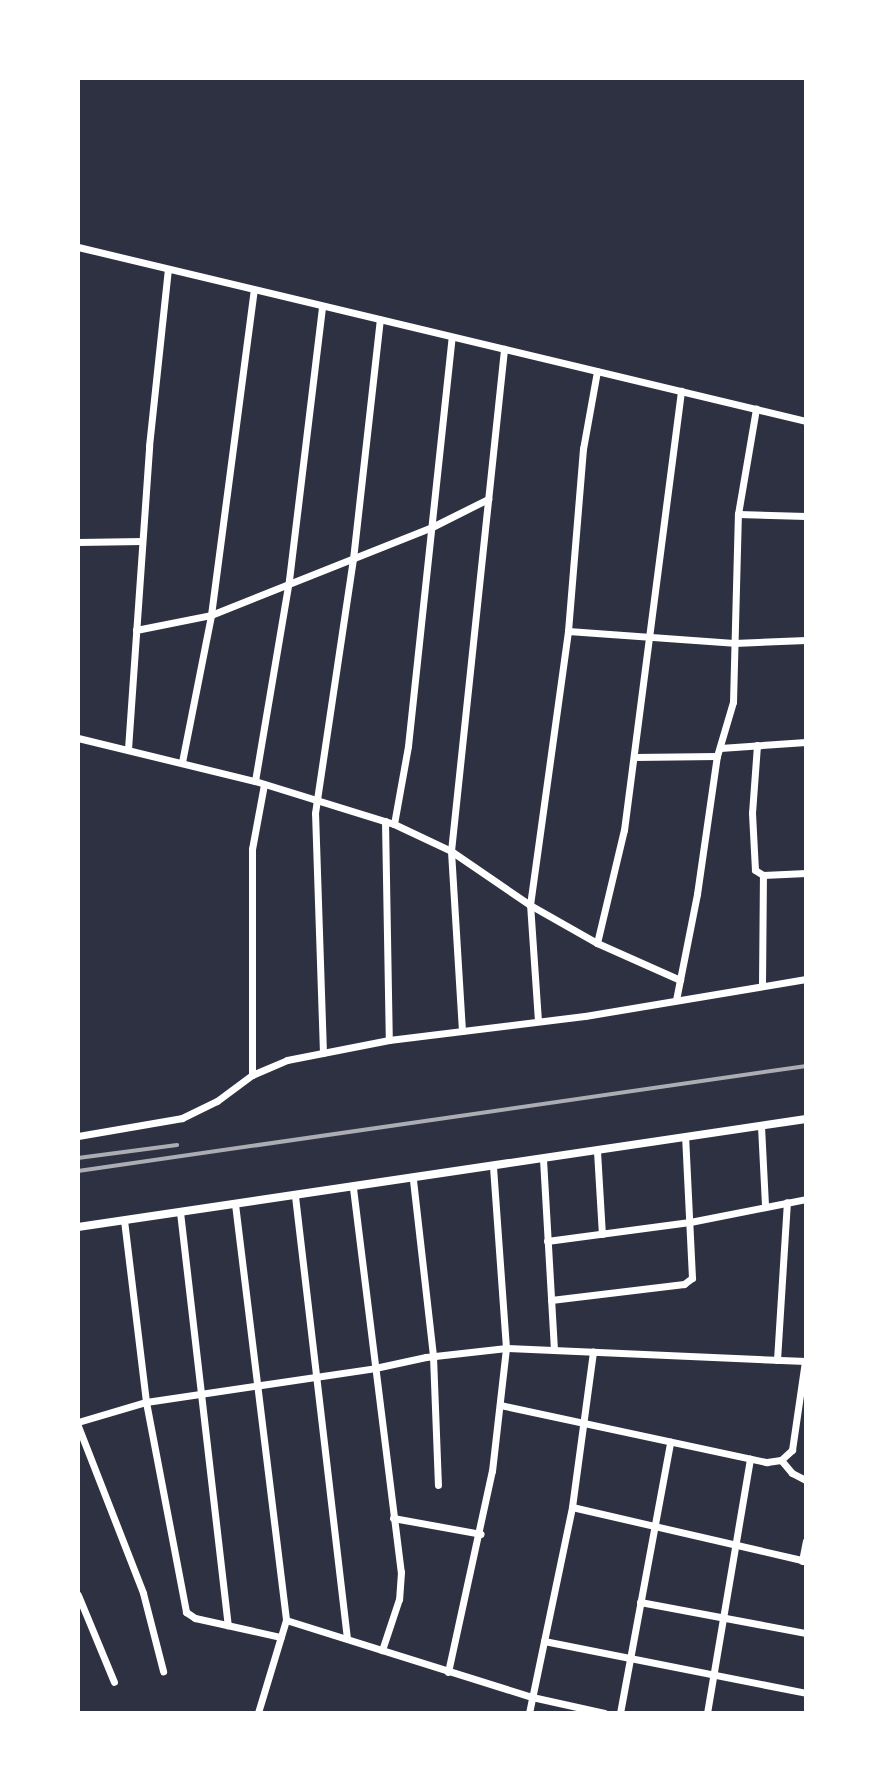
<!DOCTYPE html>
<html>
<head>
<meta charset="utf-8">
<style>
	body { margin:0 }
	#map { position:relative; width:884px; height:1791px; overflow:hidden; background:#2d3142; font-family:"Noto Sans",sans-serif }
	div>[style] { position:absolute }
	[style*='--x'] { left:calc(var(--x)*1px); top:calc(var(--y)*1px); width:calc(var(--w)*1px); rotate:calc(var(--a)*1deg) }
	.minor>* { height:7px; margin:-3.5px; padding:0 3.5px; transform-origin:3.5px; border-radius:3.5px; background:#fff }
	.tertiary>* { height:8px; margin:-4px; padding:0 4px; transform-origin:4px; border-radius:4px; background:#fff }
	.rail>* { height:4px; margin:-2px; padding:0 2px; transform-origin:2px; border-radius:2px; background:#abadb3 }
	span { translate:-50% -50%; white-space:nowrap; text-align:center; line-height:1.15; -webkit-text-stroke:6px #fff; paint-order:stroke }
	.frame { position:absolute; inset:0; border:80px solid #fff; pointer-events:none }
</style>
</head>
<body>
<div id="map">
	<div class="minor">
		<i style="--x:78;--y:247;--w:749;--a:13.44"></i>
		<i style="--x:738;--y:514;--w:68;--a:1.7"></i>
		<i style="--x:78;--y:542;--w:64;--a:-0.9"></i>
		<i style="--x:136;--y:630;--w:76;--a:-11.3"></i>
		<i style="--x:211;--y:615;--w:238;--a:-21.7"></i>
		<i style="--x:432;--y:527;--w:63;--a:-26.6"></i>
		<i style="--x:568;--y:631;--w:166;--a:4.1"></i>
		<i style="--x:734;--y:643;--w:72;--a:-2.4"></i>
		<i style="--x:78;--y:738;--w:182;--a:13.7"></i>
		<i style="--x:255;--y:781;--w:145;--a:17.2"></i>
		<i style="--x:394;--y:824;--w:63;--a:25.3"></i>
		<i style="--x:451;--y:851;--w:96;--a:34.4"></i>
		<i style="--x:530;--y:905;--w:77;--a:29.6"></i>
		<i style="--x:597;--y:943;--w:91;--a:24"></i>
		<i style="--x:757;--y:745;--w:68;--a:94.2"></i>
		<i style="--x:752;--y:813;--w:57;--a:87"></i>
		<i style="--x:755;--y:870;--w:9;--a:32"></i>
		<i style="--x:763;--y:875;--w:43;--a:-2.7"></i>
		<i style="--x:720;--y:748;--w:86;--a:-4"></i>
		<i style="--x:128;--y:749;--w:304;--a:-86"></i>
		<i style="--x:149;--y:446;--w:178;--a:-83.9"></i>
		<i style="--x:634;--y:757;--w:83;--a:-0.7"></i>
		<i style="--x:182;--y:762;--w:150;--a:-78.8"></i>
		<i style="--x:211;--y:615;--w:328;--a:-82.5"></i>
		<i style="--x:255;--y:781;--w:204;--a:-80.4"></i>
		<i style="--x:289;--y:580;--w:276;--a:-83.1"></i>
		<i style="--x:385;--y:821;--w:219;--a:89"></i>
		<i style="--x:394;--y:824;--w:79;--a:-79.8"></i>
		<i style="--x:408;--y:746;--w:411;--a:-83.9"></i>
		<i style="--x:597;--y:943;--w:116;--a:-76.6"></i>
		<i style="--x:624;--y:830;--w:443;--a:-82.6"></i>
		<i style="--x:762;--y:985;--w:110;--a:-89.5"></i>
		<i style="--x:676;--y:1000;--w:108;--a:-78.8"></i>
		<i style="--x:697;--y:894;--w:139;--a:-81.8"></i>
		<i style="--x:717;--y:756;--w:56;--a:-73.5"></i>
		<i style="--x:733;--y:702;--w:188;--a:-88.5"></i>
		<i style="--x:738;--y:514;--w:107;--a:-80.3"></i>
		<i style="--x:538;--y:1021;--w:116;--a:-93.9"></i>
		<i style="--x:530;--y:905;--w:277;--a:-82.1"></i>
		<i style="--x:568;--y:631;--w:183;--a:-85.3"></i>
		<i style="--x:583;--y:449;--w:79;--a:-79.8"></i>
		<i style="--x:462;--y:1031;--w:180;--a:-93.5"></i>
		<i style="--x:451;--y:851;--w:505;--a:-83.97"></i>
		<i style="--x:323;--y:1053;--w:240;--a:-91.9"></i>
		<i style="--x:315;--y:813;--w:257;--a:-81.5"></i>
		<i style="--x:353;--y:559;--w:241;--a:-83.6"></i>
		<i style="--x:252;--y:1075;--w:226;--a:-90"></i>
		<i style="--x:252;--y:849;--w:66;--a:-79.5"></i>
		<i style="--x:761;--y:1126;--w:80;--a:87.1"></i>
		<i style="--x:78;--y:1136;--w:106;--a:-9.8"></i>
		<i style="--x:182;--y:1118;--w:39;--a:-26"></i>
		<i style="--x:217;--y:1101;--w:44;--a:-36.6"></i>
		<i style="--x:252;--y:1075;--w:38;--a:-23"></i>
		<i style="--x:287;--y:1060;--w:104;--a:-11.1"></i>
		<i style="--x:389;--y:1040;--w:197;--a:-7"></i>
		<i style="--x:585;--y:1016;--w:224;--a:-9.5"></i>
		<i style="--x:597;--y:1151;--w:83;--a:86.6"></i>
		<i style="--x:543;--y:1159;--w:191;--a:86.7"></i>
		<i style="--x:413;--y:1180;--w:177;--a:83.5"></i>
		<i style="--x:433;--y:1356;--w:129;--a:87.8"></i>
		<i style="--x:353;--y:1188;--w:387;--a:82.9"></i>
		<i style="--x:401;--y:1572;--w:27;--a:94"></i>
		<i style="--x:399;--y:1599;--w:54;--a:108.4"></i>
		<i style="--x:295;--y:1196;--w:445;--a:83.3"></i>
		<i style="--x:235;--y:1204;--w:419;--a:83"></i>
		<i style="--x:286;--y:1620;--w:97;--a:106.8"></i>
		<i style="--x:180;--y:1212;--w:416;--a:83.4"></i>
		<i style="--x:124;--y:1220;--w:183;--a:83.1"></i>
		<i style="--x:146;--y:1402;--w:214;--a:79.2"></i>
		<i style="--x:186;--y:1612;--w:11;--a:34"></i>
		<i style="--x:195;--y:1618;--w:88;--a:12.5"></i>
		<i style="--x:547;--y:1241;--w:144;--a:-7.6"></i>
		<i style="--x:690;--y:1222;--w:118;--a:-11.2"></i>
		<i style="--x:551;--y:1300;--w:134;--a:-6.9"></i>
		<i style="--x:684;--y:1284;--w:10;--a:-37"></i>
		<i style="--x:692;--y:1278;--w:141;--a:-92.8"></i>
		<i style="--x:777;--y:1360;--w:158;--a:-86.4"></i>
		<i style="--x:500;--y:1405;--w:273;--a:12.1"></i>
		<i style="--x:767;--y:1462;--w:14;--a:-8"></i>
		<i style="--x:781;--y:1460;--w:15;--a:-42"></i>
		<i style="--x:792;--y:1450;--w:90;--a:-81.7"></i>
		<i style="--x:78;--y:1422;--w:71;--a:-16.4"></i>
		<i style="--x:146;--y:1402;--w:232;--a:-8.4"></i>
		<i style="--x:375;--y:1368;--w:52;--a:-12.2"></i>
		<i style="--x:426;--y:1357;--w:81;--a:-6.4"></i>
		<i style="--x:506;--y:1348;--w:300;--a:2.5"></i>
		<i style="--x:78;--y:1426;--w:179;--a:68.7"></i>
		<i style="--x:143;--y:1593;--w:81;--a:75.6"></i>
		<i style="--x:781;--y:1460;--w:17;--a:50"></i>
		<i style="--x:792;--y:1473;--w:16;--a:27"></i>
		<i style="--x:572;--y:1507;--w:240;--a:13"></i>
		<i style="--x:393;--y:1518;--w:89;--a:10.3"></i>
		<i style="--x:802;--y:1561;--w:20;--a:-79"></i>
		<i style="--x:78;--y:1595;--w:94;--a:67.5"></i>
		<i style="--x:640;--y:1602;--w:169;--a:10.6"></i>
		<i style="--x:286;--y:1620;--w:258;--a:17.4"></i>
		<i style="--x:532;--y:1697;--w:74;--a:12.5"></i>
		<i style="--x:544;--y:1641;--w:267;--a:11.2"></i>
		<i style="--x:448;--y:1672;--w:206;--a:-77.7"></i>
		<i style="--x:492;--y:1471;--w:124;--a:-83.5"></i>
		<i style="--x:506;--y:1348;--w:181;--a:-94.1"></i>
		<i style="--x:529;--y:1713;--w:210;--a:-78.2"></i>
		<i style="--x:572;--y:1507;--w:157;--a:-82.3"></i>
		<i style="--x:620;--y:1713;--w:276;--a:-79.5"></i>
		<i style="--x:707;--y:1713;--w:258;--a:-80.4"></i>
	</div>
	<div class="tertiary">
		<i style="--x:78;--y:1227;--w:736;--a:-8.44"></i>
	</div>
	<div class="rail">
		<i style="--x:78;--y:1158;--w:100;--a:-7.5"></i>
		<i style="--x:78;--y:1171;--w:736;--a:-8.21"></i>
	</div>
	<div class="frame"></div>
</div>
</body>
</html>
